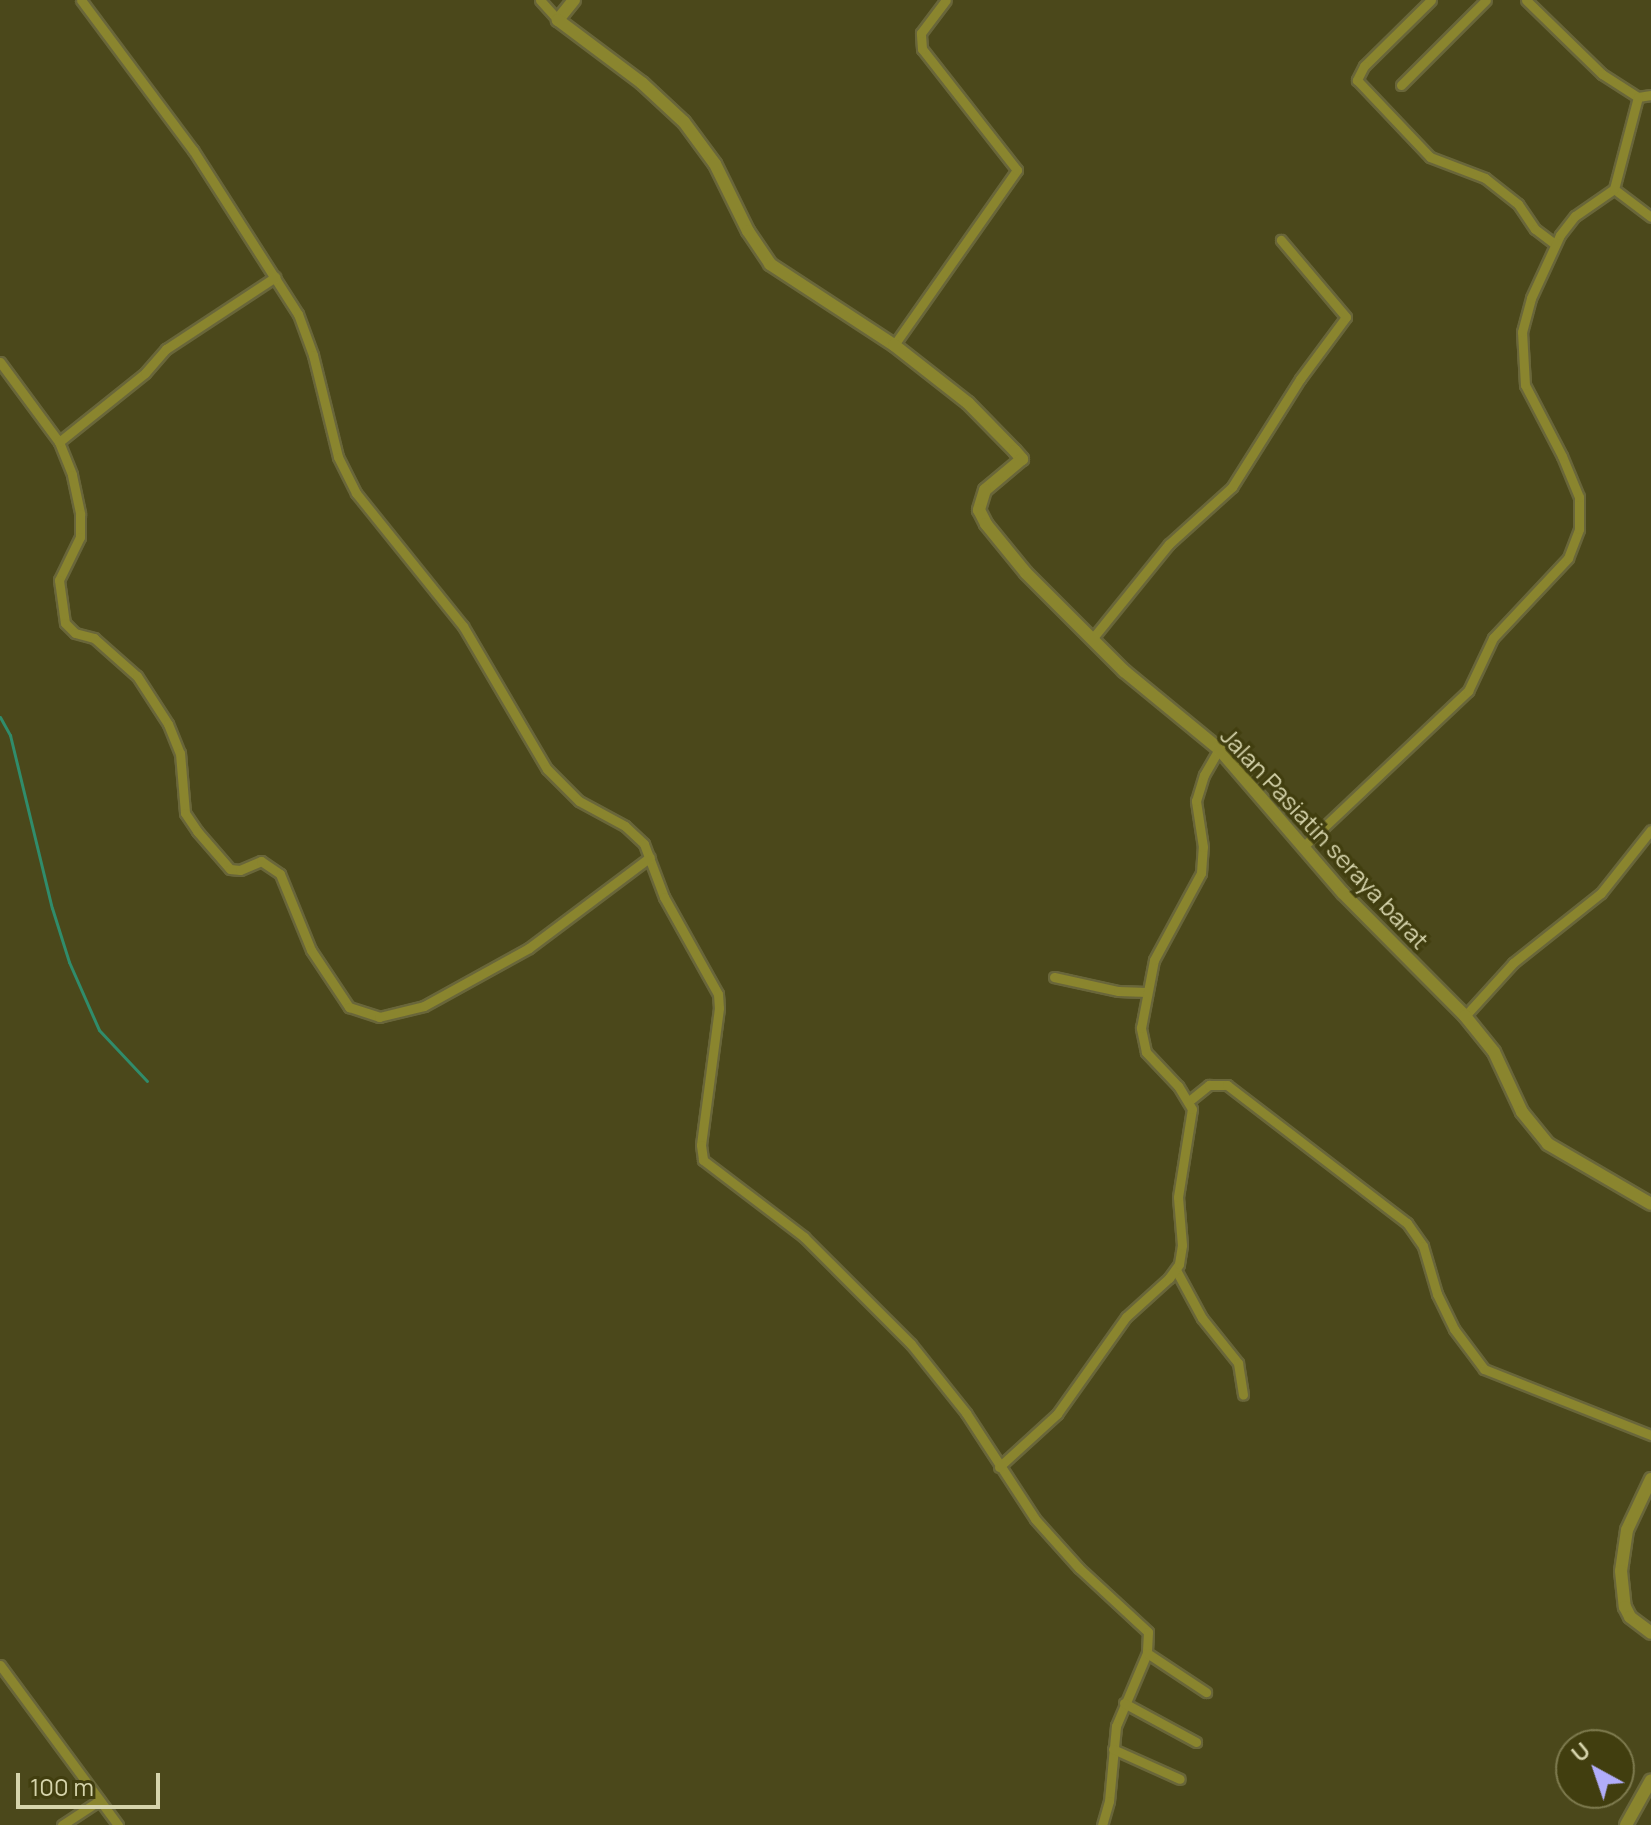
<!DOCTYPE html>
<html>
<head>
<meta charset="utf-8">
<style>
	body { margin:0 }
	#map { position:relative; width:1651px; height:1825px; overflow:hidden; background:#4b481b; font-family:Manrope,sans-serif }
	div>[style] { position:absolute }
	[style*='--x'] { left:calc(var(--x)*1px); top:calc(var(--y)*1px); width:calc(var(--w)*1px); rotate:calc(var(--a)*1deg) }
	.stream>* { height:3px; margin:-1.5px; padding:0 1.5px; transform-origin:1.5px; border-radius:1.5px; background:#308c6b }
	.roads { filter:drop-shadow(2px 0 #69663a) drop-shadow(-2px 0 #69663a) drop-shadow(0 2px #69663a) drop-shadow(0 -2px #69663a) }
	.street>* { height:9px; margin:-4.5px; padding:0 4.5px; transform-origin:4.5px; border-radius:4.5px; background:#8a852e }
	.secondary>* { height:12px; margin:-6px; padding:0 6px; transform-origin:6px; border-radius:6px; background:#8a852e }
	span { translate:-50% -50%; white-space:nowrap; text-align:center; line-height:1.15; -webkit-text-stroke:7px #413e0f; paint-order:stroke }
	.street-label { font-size:24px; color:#d6d4ac }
	.north { position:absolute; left:1555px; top:1729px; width:80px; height:80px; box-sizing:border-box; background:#413e0f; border:2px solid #7d7a4e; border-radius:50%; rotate:320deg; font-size:22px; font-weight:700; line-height:32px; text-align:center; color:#d6d4ac }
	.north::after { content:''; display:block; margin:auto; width:28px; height:36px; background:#b1adfa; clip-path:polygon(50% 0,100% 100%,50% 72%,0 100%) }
	.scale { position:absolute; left:16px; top:1773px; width:144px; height:36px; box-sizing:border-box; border:4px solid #d6d4ac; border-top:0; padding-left:10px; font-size:24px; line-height:28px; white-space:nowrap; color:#d6d4ac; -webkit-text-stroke:6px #413e0f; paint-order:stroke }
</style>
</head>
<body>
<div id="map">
	<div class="stream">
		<i style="--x:0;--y:717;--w:21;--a:61"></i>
		<i style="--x:10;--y:735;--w:178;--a:76.4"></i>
		<i style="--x:52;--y:908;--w:57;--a:72.5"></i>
		<i style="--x:69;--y:962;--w:74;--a:66.2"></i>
		<i style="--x:99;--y:1030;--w:70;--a:46.7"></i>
	</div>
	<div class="roads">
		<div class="street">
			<i style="--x:81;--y:0;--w:187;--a:53.3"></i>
			<i style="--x:193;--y:150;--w:195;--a:57.4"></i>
			<i style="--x:298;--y:314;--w:44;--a:69.9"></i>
			<i style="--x:313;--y:355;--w:105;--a:76.2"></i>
			<i style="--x:338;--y:457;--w:40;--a:63.4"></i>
			<i style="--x:356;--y:493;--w:171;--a:51.2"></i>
			<i style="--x:463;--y:626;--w:166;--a:59.6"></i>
			<i style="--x:547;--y:769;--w:45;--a:45"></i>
			<i style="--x:579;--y:801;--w:52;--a:28.5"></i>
			<i style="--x:625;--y:826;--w:26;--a:43"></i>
			<i style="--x:644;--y:844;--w:57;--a:69.3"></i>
			<i style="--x:664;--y:897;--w:111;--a:60.9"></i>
			<i style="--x:718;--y:994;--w:14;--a:86"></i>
			<i style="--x:719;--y:1008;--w:138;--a:97.5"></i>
			<i style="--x:701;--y:1145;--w:15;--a:82"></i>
			<i style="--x:703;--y:1160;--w:127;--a:37.3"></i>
			<i style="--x:804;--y:1237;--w:151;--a:45"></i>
			<i style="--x:911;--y:1344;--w:88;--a:51.4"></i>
			<i style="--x:966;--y:1413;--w:126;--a:56.9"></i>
			<i style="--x:1035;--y:1519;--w:66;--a:48.1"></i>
			<i style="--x:1079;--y:1568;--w:94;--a:42.8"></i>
			<i style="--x:1148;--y:1632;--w:21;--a:93"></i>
			<i style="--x:1147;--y:1653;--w:79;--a:113"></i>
			<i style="--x:1116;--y:1726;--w:75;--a:95.3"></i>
			<i style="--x:1109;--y:1801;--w:25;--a:106"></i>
			<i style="--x:540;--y:0;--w:27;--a:48"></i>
			<i style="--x:1431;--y:0;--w:94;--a:135.4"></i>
			<i style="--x:1364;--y:66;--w:16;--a:117"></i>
			<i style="--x:1357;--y:80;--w:106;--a:46.5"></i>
			<i style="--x:1430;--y:157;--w:59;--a:20.9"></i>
			<i style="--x:1485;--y:178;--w:42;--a:38.2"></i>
			<i style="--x:1518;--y:204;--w:30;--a:56"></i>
			<i style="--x:1535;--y:229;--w:25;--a:37"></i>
			<i style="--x:1526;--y:0;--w:106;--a:44.2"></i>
			<i style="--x:1602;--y:74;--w:43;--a:32.6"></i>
			<i style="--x:1638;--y:97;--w:13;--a:-9"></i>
			<i style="--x:1401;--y:85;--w:120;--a:-45"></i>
			<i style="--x:1614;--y:189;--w:46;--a:37.1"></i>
			<i style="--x:894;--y:345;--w:214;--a:-54.9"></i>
			<i style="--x:1017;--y:170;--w:154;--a:-128.1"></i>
			<i style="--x:922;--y:49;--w:16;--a:-94"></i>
			<i style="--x:921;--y:33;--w:41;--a:-52.9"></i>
			<i style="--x:0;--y:362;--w:99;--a:53.6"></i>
			<i style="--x:59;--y:442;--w:35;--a:68"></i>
			<i style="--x:72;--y:475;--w:40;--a:78"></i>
			<i style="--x:80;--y:514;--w:23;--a:90"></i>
			<i style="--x:80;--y:537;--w:48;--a:116"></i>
			<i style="--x:59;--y:580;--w:43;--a:82.1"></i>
			<i style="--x:65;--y:623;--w:14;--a:45"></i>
			<i style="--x:75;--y:633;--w:20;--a:15"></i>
			<i style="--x:94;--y:638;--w:57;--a:41.5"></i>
			<i style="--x:137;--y:676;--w:57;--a:57.1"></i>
			<i style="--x:168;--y:724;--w:31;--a:68"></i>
			<i style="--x:180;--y:753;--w:60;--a:85.2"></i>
			<i style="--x:185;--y:813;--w:22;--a:56"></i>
			<i style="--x:197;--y:831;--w:50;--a:49"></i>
			<i style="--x:230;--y:869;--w:10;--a:6"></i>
			<i style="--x:240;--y:870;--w:23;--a:-23"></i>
			<i style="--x:261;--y:861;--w:23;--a:34"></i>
			<i style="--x:280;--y:874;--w:82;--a:67.8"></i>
			<i style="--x:311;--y:950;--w:69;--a:56.3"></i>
			<i style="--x:349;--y:1007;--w:32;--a:18"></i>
			<i style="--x:379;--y:1017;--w:46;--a:-13.7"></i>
			<i style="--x:424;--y:1006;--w:120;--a:-28.9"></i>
			<i style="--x:529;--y:948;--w:151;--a:-36.9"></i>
			<i style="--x:59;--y:442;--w:110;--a:-38.7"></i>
			<i style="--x:145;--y:373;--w:32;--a:-49"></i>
			<i style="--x:166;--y:349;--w:131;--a:-33.4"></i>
			<i style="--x:1092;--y:639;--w:122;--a:-51"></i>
			<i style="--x:1169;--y:544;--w:85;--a:-42.1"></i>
			<i style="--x:1232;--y:487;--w:128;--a:-57.8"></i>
			<i style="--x:1300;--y:379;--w:77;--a:-53.4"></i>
			<i style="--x:1346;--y:317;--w:101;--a:-130.2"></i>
			<i style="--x:1304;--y:846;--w:226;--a:-43.4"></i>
			<i style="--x:1468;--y:691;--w:59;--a:-64.7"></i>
			<i style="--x:1493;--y:638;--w:110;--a:-46.8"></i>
			<i style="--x:1568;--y:558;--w:31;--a:-69"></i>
			<i style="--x:1579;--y:529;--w:32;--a:-90"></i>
			<i style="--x:1579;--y:497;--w:44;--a:-112.5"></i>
			<i style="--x:1562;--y:456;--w:80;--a:-117.5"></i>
			<i style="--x:1525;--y:385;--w:53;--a:-93.2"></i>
			<i style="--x:1522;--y:332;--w:35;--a:-75"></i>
			<i style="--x:1531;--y:298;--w:69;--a:-65.3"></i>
			<i style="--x:1560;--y:235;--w:24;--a:-52"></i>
			<i style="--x:1575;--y:216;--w:47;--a:-34.7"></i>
			<i style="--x:1614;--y:189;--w:95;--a:-75.4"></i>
			<i style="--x:1054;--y:977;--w:66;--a:12.3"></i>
			<i style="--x:1118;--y:991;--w:28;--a:2"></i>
			<i style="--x:1465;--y:1016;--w:72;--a:-47.8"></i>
			<i style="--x:1513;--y:963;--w:112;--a:-38.5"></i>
			<i style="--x:1601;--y:893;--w:80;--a:-51.6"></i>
			<i style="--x:1189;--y:1101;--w:26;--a:-39"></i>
			<i style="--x:1209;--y:1085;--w:18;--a:0"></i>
			<i style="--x:1227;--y:1085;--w:227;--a:37.5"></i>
			<i style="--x:1407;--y:1223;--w:28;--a:55"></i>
			<i style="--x:1423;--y:1246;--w:50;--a:73.7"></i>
			<i style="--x:1437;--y:1294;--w:39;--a:64"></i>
			<i style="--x:1454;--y:1329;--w:50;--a:53.1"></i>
			<i style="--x:1484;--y:1369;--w:180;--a:21.6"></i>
			<i style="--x:1176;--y:1270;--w:55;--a:61.6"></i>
			<i style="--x:1202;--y:1318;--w:58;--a:51.3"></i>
			<i style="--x:1238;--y:1363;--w:32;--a:81"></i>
			<i style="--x:999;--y:1467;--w:79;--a:-42.4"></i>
			<i style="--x:1057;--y:1414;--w:119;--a:-54.6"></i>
			<i style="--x:1126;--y:1317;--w:58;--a:-42.2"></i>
			<i style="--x:1169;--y:1278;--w:17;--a:-54"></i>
			<i style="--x:1179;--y:1264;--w:19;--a:-81"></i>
			<i style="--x:1182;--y:1245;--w:48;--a:-94.8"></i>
			<i style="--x:1178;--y:1197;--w:89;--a:-81"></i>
			<i style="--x:1192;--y:1109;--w:27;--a:-121"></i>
			<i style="--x:1178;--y:1086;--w:47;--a:-133.3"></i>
			<i style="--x:1146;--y:1052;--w:25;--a:-102"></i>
			<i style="--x:1141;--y:1028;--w:69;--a:-79.2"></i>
			<i style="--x:1154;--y:960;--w:99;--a:-61.6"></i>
			<i style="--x:1201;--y:873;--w:26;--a:-86"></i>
			<i style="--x:1203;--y:847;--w:47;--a:-98.7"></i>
			<i style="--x:1196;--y:801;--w:27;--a:-73"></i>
			<i style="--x:1204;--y:775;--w:30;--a:-60"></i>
			<i style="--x:1147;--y:1653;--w:71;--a:33.5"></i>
			<i style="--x:0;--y:1665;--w:199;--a:53.6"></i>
			<i style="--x:1124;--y:1703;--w:82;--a:28.4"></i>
			<i style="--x:1113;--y:1749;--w:73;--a:24.1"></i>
			<i style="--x:62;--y:1825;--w:45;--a:-33.3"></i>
		</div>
		<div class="secondary">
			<i style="--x:574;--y:0;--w:26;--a:129"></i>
			<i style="--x:558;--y:20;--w:105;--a:36.9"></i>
			<i style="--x:642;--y:83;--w:57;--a:42.9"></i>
			<i style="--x:684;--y:122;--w:52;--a:53.6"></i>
			<i style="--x:715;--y:164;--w:75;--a:63.8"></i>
			<i style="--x:748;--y:231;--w:40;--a:56"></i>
			<i style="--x:770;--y:264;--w:148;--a:33.2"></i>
			<i style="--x:894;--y:345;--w:94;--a:38.1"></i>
			<i style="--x:968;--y:403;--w:67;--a:45.6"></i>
			<i style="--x:1015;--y:451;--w:11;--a:49"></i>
			<i style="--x:1022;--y:459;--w:48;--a:140"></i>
			<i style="--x:985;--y:490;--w:21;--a:107"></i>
			<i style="--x:979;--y:510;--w:16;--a:63"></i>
			<i style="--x:986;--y:524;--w:63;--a:50.8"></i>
			<i style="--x:1026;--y:573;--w:139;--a:45"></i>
			<i style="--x:1124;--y:671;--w:123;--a:39.4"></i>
			<i style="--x:1219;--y:749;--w:190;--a:49.3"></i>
			<i style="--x:1343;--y:893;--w:173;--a:45.2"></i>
			<i style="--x:1465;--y:1016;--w:46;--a:51.1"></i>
			<i style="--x:1494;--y:1052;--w:66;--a:65"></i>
			<i style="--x:1522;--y:1112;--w:41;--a:50.9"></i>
			<i style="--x:1548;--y:1144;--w:119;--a:30.2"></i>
			<i style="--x:1651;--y:1479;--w:56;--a:115.2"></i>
			<i style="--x:1627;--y:1530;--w:41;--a:98.3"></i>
			<i style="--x:1621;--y:1571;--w:36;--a:84"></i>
			<i style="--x:1625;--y:1607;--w:11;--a:63"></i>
			<i style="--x:1630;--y:1617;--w:26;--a:37"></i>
			<i style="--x:1626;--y:1825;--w:51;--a:-60.9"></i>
		</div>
	</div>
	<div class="street-label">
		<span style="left:1325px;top:838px;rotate:47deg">Jalan Pasiatin seraya barat</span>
	</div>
	<div class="north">U</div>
	<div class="scale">100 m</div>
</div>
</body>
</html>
